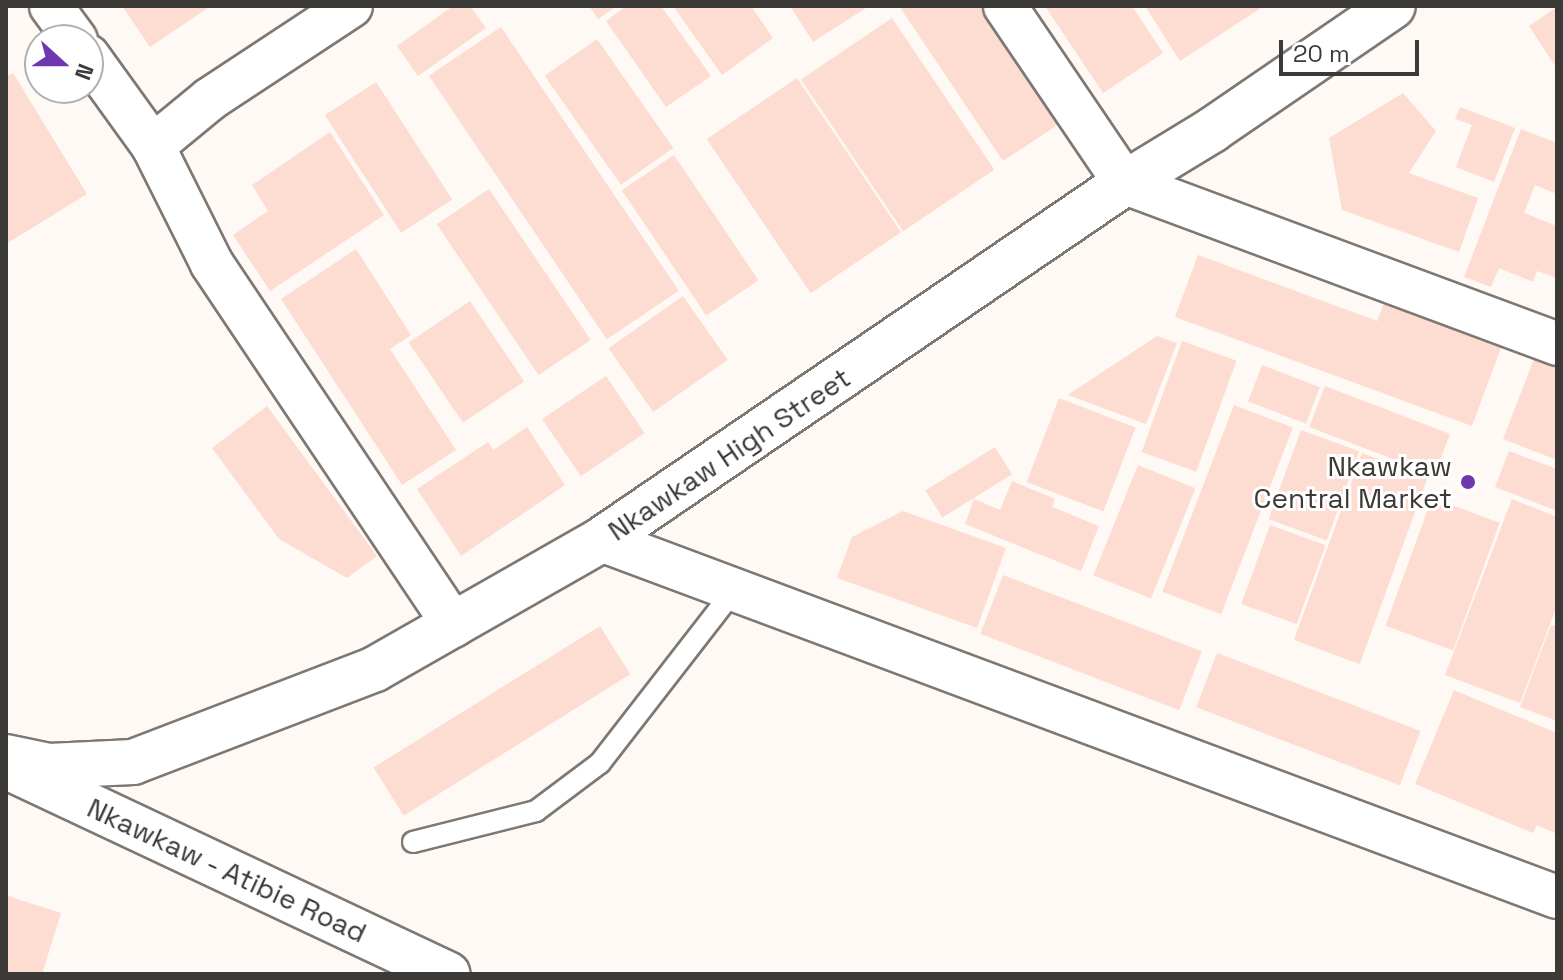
<!DOCTYPE html>
<html>
<head>
<meta charset="utf-8">
<style>
	body { margin:0 }
	#map { position:relative; width:1563px; height:980px; overflow:hidden; background:#fef9f4; font-family:"Space Grotesk",sans-serif }
	div>[style] { position:absolute }
	[style*='--x'] { left:calc(var(--x)*1px); top:calc(var(--y)*1px); width:calc(var(--w)*1px); rotate:calc(var(--a)*1deg) }
	.building>* { inset:0; background:#fddcd2; transform-origin:0 0 }
	.roads { filter:drop-shadow(2px 0 #7e7873) drop-shadow(-2px 0 #7e7873) drop-shadow(0 2px #7e7873) drop-shadow(0 -2px #7e7873) }
	.lane>* { height:20px; margin:-10px; padding:0 10px; transform-origin:10px; border-radius:10px; background:#fff }
	.street>* { height:42px; margin:-21px; padding:0 21px; transform-origin:21px; border-radius:21px; background:#fff }
	.secondary>* { height:44px; margin:-22px; padding:0 22px; transform-origin:22px; border-radius:22px; background:#fff }
	.dots>* { width:22px; height:22px; translate:-50% -50%; box-sizing:border-box; border:4px solid #fff; border-radius:50% }
	span { translate:-50% -50%; white-space:nowrap; text-align:center; line-height:1.15; -webkit-text-stroke:6px #fff; paint-order:stroke }
	.street-label { font-size:28px; color:#3c3a37 }
	.poi-label { font-size:28px; color:#3c3a37 }
	.right { translate:-100% -50%; text-align:right }
	.frame { position:absolute; inset:0; border:8px solid #3c3a37; pointer-events:none }
	.north { position:absolute; left:24px; top:24px; width:80px; height:80px; box-sizing:border-box; background:#fff; border:2px solid #b1b0af; border-radius:50%; rotate:111deg; font-size:22px; font-weight:700; line-height:32px; text-align:center; color:#3c3a37 }
	.north::after { content:''; display:block; margin:auto; width:28px; height:36px; background:#7038ae; clip-path:polygon(50% 0,100% 100%,50% 72%,0 100%) }
	.scale { position:absolute; left:1279px; top:40px; width:140px; height:36px; box-sizing:border-box; border:4px solid #3c3a37; border-top:0; padding-left:10px; font-size:24px; line-height:28px; white-space:nowrap; color:#3c3a37; -webkit-text-stroke:6px #fff; paint-order:stroke }
</style>
</head>
<body>
<div id="map">
	<div class="building">
		<i style="clip-path:polygon(122px 6px,211px 6px,150px 47px)"></i>
		<i style="clip-path:polygon(453px 6px,470px 6px,486px 28px,418px 76px,397px 46px)"></i>
		<i style="clip-path:polygon(589px 6px,617px 6px,598px 19px)"></i>
		<i style="clip-path:polygon(626px 6px,661px 6px,711px 76px,666px 107px,606px 21px)"></i>
		<i style="clip-path:polygon(673px 6px,751px 6px,773px 38px,722px 75px)"></i>
		<i style="clip-path:polygon(790px 6px,869px 6px,813px 42px)"></i>
		<i style="clip-path:polygon(899px 6px,980px 6px,1059px 124px,1003px 161px)"></i>
		<i style="clip-path:polygon(1045px 6px,1132px 6px,1163px 53px,1103px 93px)"></i>
		<i style="clip-path:polygon(1145px 6px,1264px 6px,1180px 61px)"></i>
		<i style="clip-path:polygon(1557px 7px,1557px 69px,1529px 26px)"></i>
		<i style="left:892px;top:18px;width:183px;height:110px;rotate:56deg"></i>
		<i style="left:501px;top:27px;width:318px;height:87px;rotate:56deg"></i>
		<i style="left:597px;top:39px;width:133px;height:64px;rotate:55deg"></i>
		<i style="clip-path:polygon(13px 73px,87px 194px,6px 244px,6px 77px)"></i>
		<i style="left:797px;top:78px;width:186px;height:109px;rotate:56deg"></i>
		<i style="left:376px;top:82px;width:140px;height:61px;rotate:57deg"></i>
		<i style="clip-path:polygon(1403px 93px,1436px 131px,1409px 173px,1478px 198px,1459px 252px,1342px 210px,1329px 138px)"></i>
		<i style="clip-path:polygon(1460px 107px,1515px 128px,1494px 182px,1456px 167px,1472px 125px,1455px 119px)"></i>
		<i style="clip-path:polygon(1521px 129px,1557px 143px,1557px 194px,1535px 185px,1524px 213px,1557px 226px,1557px 278px,1537px 271px,1533px 282px,1499px 268px,1491px 287px,1464px 277px)"></i>
		<i style="clip-path:polygon(330px 132px,384px 215px,270px 291px,233px 235px,268px 211px,252px 185px)"></i>
		<i style="left:674px;top:155px;width:151px;height:63px;rotate:56deg"></i>
		<i style="left:489px;top:189px;width:182px;height:63px;rotate:56deg"></i>
		<i style="clip-path:polygon(356px 249px,411px 335px,390px 349px,456px 450px,402px 485px,281px 299px)"></i>
		<i style="clip-path:polygon(1198px 255px,1377px 321px,1385px 301px,1502px 345px,1472px 426px,1175px 317px)"></i>
		<i style="left:683px;top:296px;width:78px;height:91px;rotate:55deg"></i>
		<i style="left:470px;top:301px;width:97px;height:74px;rotate:56deg"></i>
		<i style="clip-path:polygon(1157px 336px,1177px 343px,1146px 424px,1068px 395px)"></i>
		<i style="left:1182px;top:341px;width:58px;height:118px;rotate:20deg"></i>
		<i style="clip-path:polygon(1534px 359px,1557px 367px,1557px 460px,1503px 439px)"></i>
		<i style="left:1262px;top:365px;width:62px;height:39px;rotate:21deg"></i>
		<i style="left:606px;top:376px;width:69px;height:77px;rotate:56deg"></i>
		<i style="left:1325px;top:386px;width:134px;height:44px;rotate:21deg"></i>
		<i style="left:1059px;top:398px;width:82px;height:90px;rotate:21deg"></i>
		<i style="left:1234px;top:405px;width:63px;height:200px;rotate:21deg"></i>
		<i style="clip-path:polygon(267px 406px,377px 556px,347px 578px,279px 539px,212px 448px)"></i>
		<i style="clip-path:polygon(527px 427px,565px 485px,461px 556px,417px 489px,488px 442px,493px 450px)"></i>
		<i style="left:1301px;top:430px;width:62px;height:95px;rotate:20deg"></i>
		<i style="left:995px;top:447px;width:32px;height:82px;rotate:58deg"></i>
		<i style="clip-path:polygon(1509px 451px,1557px 469px,1557px 511px,1495px 487px)"></i>
		<i style="left:1362px;top:453px;width:70px;height:199px;rotate:20deg"></i>
		<i style="left:1138px;top:465px;width:62px;height:119px;rotate:22deg"></i>
		<i style="clip-path:polygon(1012px 481px,1055px 499px,1052px 507px,1099px 526px,1081px 571px,965px 524px,974px 499px,1000px 510px)"></i>
		<i style="left:1432px;top:498px;width:72px;height:136px;rotate:20deg"></i>
		<i style="clip-path:polygon(1512px 499px,1557px 517px,1557px 606px,1520px 703px,1445px 675px)"></i>
		<i style="clip-path:polygon(903px 511px,1006px 548px,977px 628px,837px 578px,852px 537px)"></i>
		<i style="left:1270px;top:525px;width:59px;height:84px;rotate:20deg"></i>
		<i style="left:1003px;top:575px;width:213px;height:63px;rotate:21deg"></i>
		<i style="clip-path:polygon(1551px 625px,1557px 627px,1557px 721px,1520px 707px)"></i>
		<i style="left:600px;top:626px;width:57px;height:267px;rotate:58deg"></i>
		<i style="left:1217px;top:653px;width:218px;height:58px;rotate:21deg"></i>
		<i style="clip-path:polygon(1454px 690px,1557px 733px,1557px 834px,1537px 825px,1533px 833px,1415px 784px)"></i>
		<i style="clip-path:polygon(8px 896px,61px 913px,42px 974px,6px 974px)"></i>
	</div>
	<div class="roads">
		<div class="lane">
			<i style="--x:413;--y:842;--w:127;--a:-14.1"></i>
			<i style="--x:536;--y:811;--w:80;--a:-36.9"></i>
			<i style="--x:600;--y:763;--w:219;--a:-52.2"></i>
		</div>
		<div class="street">
			<i style="--x:51;--y:6;--w:42;--a:53.7"></i>
			<i style="--x:351;--y:6;--w:169;--a:146.6"></i>
			<i style="--x:210;--y:99;--w:74;--a:140.5"></i>
			<i style="--x:153;--y:146;--w:132;--a:63.4"></i>
			<i style="--x:212;--y:264;--w:435;--a:56.2"></i>
			<i style="--x:1005;--y:6;--w:214;--a:55.9"></i>
			<i style="--x:1125;--y:183;--w:461;--a:20.4"></i>
			<i style="--x:88;--y:56;--w:111;--a:54.2"></i>
			<i style="--x:601;--y:540;--w:1020;--a:20.48"></i>
		</div>
		<div class="secondary">
			<i style="--x:6;--y:757;--w:44;--a:11.8"></i>
			<i style="--x:49;--y:766;--w:84;--a:-2.7"></i>
			<i style="--x:133;--y:762;--w:259;--a:-21"></i>
			<i style="--x:375;--y:669;--w:260;--a:-29.7"></i>
			<i style="--x:601;--y:540;--w:634;--a:-34.27"></i>
			<i style="--x:1125;--y:183;--w:102;--a:-31.3"></i>
			<i style="--x:1212;--y:130;--w:219;--a:-34.4"></i>
			<i style="--x:16;--y:771;--w:477;--a:25.2"></i>
		</div>
	</div>
	<div class="dots">
		<i style="left:1468px;top:482px;background:#7038ae"></i>
	</div>
	<div class="street-label">
		<span style="left:729px;top:454px;rotate:-34deg">Nkawkaw High Street</span>
		<span style="left:227px;top:870px;rotate:25deg">Nkawkaw - Atibie Road</span>
	</div>
	<div class="poi-label">
		<span class="right" style="left:1452px;top:482px">Nkawkaw<br>Central Market</span>
	</div>
	<div class="frame"></div>
	<div class="north">N</div>
	<div class="scale">20 m</div>
</div>
</body>
</html>
